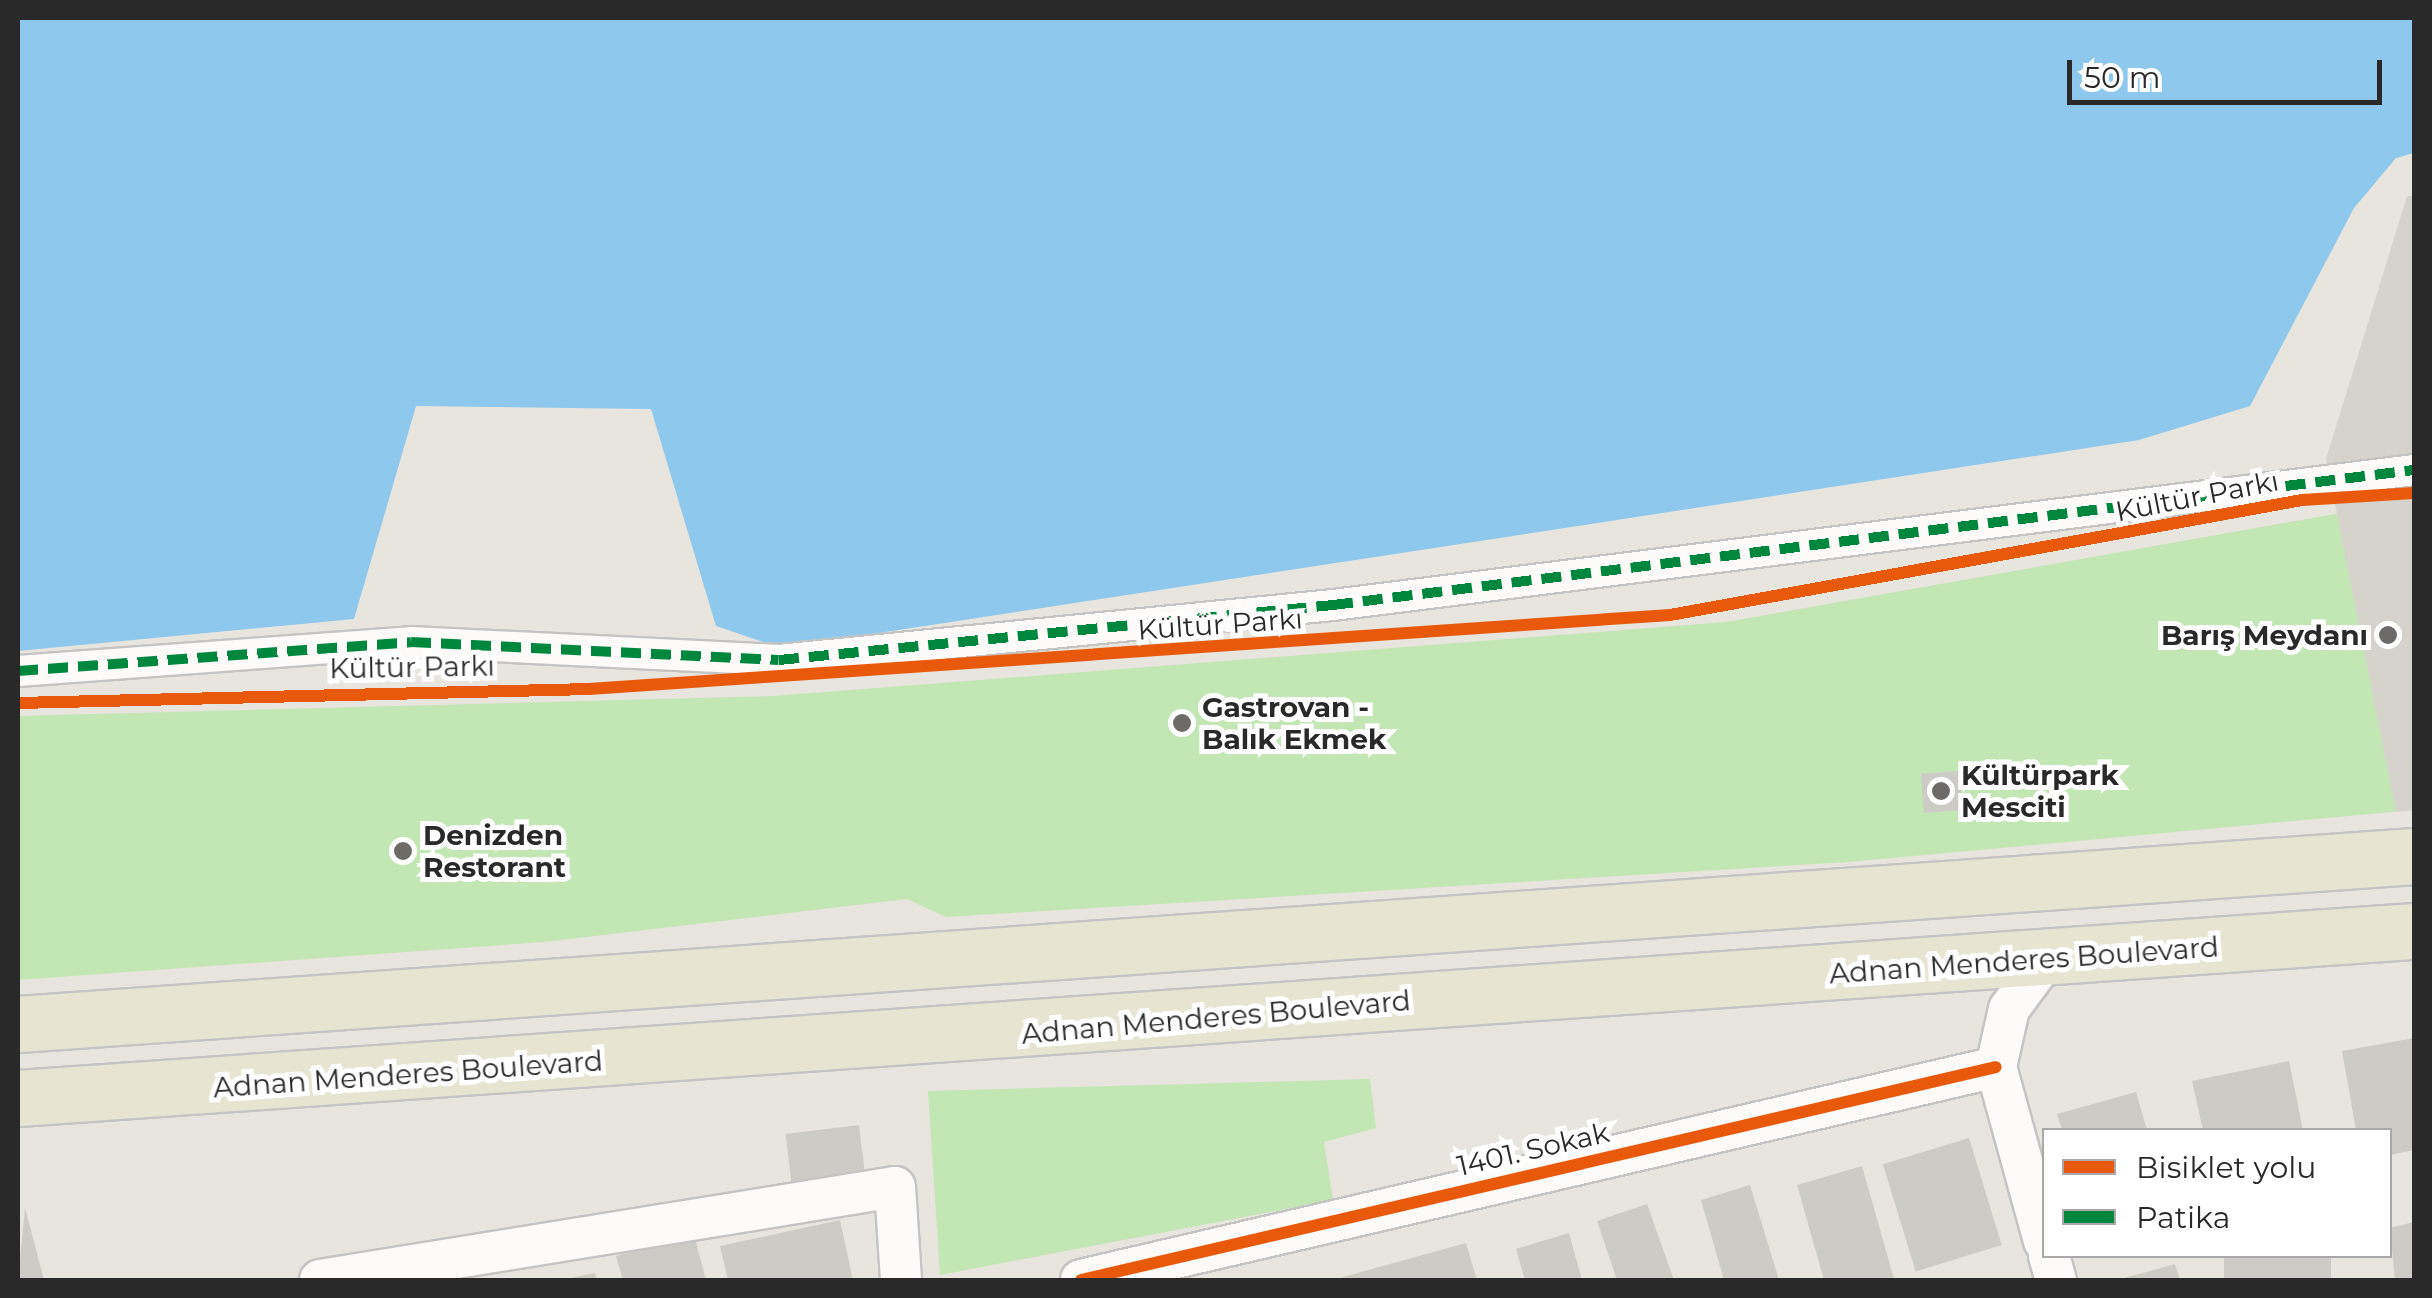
<!DOCTYPE html>
<html>
<head>
<meta charset="utf-8">
<style>
	body { margin:0 }
	#map { position:relative; width:2432px; height:1298px; overflow:hidden; background:#e8e5de; font-family:Montserrat,sans-serif }
	div>[style] { position:absolute }
	[style*='--x'] { left:calc(var(--x)*1px); top:calc(var(--y)*1px); width:calc(var(--w)*1px); rotate:calc(var(--a)*1deg) }
	.green>* { inset:0; background:#c3e6b5 }
	.plaza>* { inset:0; background:#d6d3cd }
	.water>* { inset:0; background:#8ec8ed }
	.building>* { inset:0; background:#cdcbc5; transform-origin:0 0 }
	.roads { filter:drop-shadow(2px 0 #c5c4c4) drop-shadow(-2px 0 #c5c4c4) drop-shadow(0 2px #c5c4c4) drop-shadow(0 -2px #c5c4c4) }
	.pedestrian>* { height:30px; margin:-15px; padding:0 15px; transform-origin:15px; border-radius:15px; background:#fcfbfa }
	.minor>* { height:40px; margin:-20px; padding:0 20px; transform-origin:20px; border-radius:20px; background:#fcfbfa }
	.primary>* { height:55px; margin:-27.5px; padding:0 27.5px; transform-origin:27.5px; border-radius:27.5px; background:#e7e4d2 }
	.quiet>* { height:10px; margin-top:-5px; transform-origin:0; background:repeating-linear-gradient(90deg,#00873e 0 20px,transparent 0 30px) }
	.cycleway>* { height:12px; margin:-6px; padding:0 6px; transform-origin:6px; border-radius:6px; background:#e8590c }
	.dots>* { width:28px; height:28px; translate:-50% -50%; box-sizing:border-box; border:5px solid #fff; border-radius:50% }
	span { translate:-50% -50%; white-space:nowrap; text-align:center; line-height:1.15; -webkit-text-stroke:10px #fff; paint-order:stroke }
	.street-label { font-size:28px; color:#292929 }
	.poi-label { font-size:28px; color:#292929; font-weight:700 }
	.right { translate:-100% -50%; text-align:right }
	.left { translate:0 -50%; text-align:left }
	.frame { position:absolute; inset:0; border:20px solid #292929; pointer-events:none }
	.legend { position:absolute; left:2042px; top:1128px; width:350px; height:130px; box-sizing:border-box; background:#fff; border:2px solid #a9a9a9; margin:0; padding:12px 18px; list-style:none; font-size:30px; color:#292929 }
	.legend li { display:flex; align-items:center; gap:20px; height:50px }
	.legend b { width:50px; border:2px solid #a9a9a9 }
	.scale { position:absolute; left:2067px; top:60px; width:315px; height:45px; box-sizing:border-box; border:5px solid #292929; border-top:0; padding-left:12px; font-size:30px; line-height:35px; white-space:nowrap; color:#292929; -webkit-text-stroke:8px #fff; paint-order:stroke }
</style>
</head>
<body>
<div id="map">
	<div class="green">
		<i style="clip-path:polygon(2414px 500px,2414px 810px,1849px 862px,946px 917px,907px 899px,544px 942px,18px 980px,18px 716px,773px 696px,1726px 622px)"></i>
		<i style="clip-path:polygon(1370px 1079px,1376px 1128px,1324px 1142px,1333px 1200px,940px 1275px,928px 1091px)"></i>
	</div>
	<div class="plaza">
		<i style="clip-path:polygon(2407px 196px,2414px 196px,2414px 810px,2396px 812px,2326px 459px)"></i>
	</div>
	<div class="water">
		<i style="clip-path:polygon(18px 18px,2414px 18px,2414px 153px,2396px 158px,2354px 208px,2250px 406px,2139px 440px,781px 648px,716px 626px,651px 409px,416px 406px,354px 619px,18px 651px)"></i>
	</div>
	<div class="building">
		<i style="left:1960px;top:771px;width:39px;height:39px;rotate:86deg"></i>
		<i style="clip-path:polygon(2414px 1038px,2414px 1150px,2390px 1155px,2390px 1130px,2356px 1130px,2342px 1051px)"></i>
		<i style="clip-path:polygon(2289px 1061px,2303px 1130px,2203px 1130px,2192px 1081px)"></i>
		<i style="clip-path:polygon(2136px 1092px,2147px 1130px,2062px 1130px,2057px 1114px)"></i>
		<i style="left:859px;top:1125px;width:52px;height:74px;rotate:83deg"></i>
		<i style="left:1969px;top:1138px;width:112px;height:90px;rotate:73deg"></i>
		<i style="clip-path:polygon(1862px 1166px,1894px 1279px,1824px 1280px,1797px 1185px)"></i>
		<i style="clip-path:polygon(1750px 1185px,1779px 1280px,1724px 1280px,1701px 1200px)"></i>
		<i style="clip-path:polygon(1647px 1204px,1674px 1280px,1617px 1280px,1597px 1221px)"></i>
		<i style="clip-path:polygon(25px 1208px,44px 1280px,18px 1280px)"></i>
		<i style="clip-path:polygon(840px 1220px,853px 1280px,728px 1280px,720px 1246px)"></i>
		<i style="clip-path:polygon(2414px 1222px,2414px 1280px,2395px 1280px,2390px 1228px)"></i>
		<i style="clip-path:polygon(1569px 1233px,1582px 1280px,1525px 1280px,1516px 1249px)"></i>
		<i style="clip-path:polygon(694px 1235px,706px 1280px,623px 1280px,616px 1256px)"></i>
		<i style="clip-path:polygon(1466px 1243px,1477px 1280px,1336px 1280px,1336px 1279px)"></i>
		<i style="left:2224px;top:1256px;width:107px;height:25px"></i>
		<i style="clip-path:polygon(2175px 1264px,2180px 1280px,2121px 1280px,2121px 1279px)"></i>
		<i style="clip-path:polygon(595px 1273px,597px 1280px,566px 1280px,566px 1279px)"></i>
	</div>
	<div class="roads">
		<div class="pedestrian">
			<i style="--x:18;--y:671;--w:394;--a:-4.2"></i>
			<i style="--x:411;--y:642;--w:368;--a:2.8"></i>
			<i style="--x:779;--y:660;--w:557;--a:-5.67"></i>
			<i style="--x:1333;--y:605;--w:1089;--a:-7.12"></i>
		</div>
		<div class="minor">
			<i style="--x:2044;--y:1241;--w:180;--a:-105.4"></i>
			<i style="--x:1996;--y:1067;--w:59;--a:-77.4"></i>
			<i style="--x:2009;--y:1009;--w:61;--a:-53.7"></i>
			<i style="--x:2049;--y:1256;--w:25;--a:74"></i>
			<i style="--x:320;--y:1280;--w:582;--a:-9.19"></i>
			<i style="--x:895;--y:1187;--w:93;--a:86.3"></i>
			<i style="--x:1081;--y:1280;--w:939;--a:-13.1"></i>
		</div>
		<div class="primary">
			<i style="--x:18;--y:1024;--w:2402;--a:-4.01"></i>
			<i style="--x:18;--y:1098;--w:2402;--a:-3.99"></i>
		</div>
	</div>
	<div class="quiet">
		<i style="--x:18;--y:671;--w:394;--a:-4.2"></i>
		<i style="--x:411;--y:642;--w:368;--a:2.8"></i>
		<i style="--x:779;--y:660;--w:557;--a:-5.67"></i>
		<i style="--x:1333;--y:605;--w:1089;--a:-7.12"></i>
	</div>
	<div class="cycleway">
		<i style="--x:18;--y:703;--w:571;--a:-1.4"></i>
		<i style="--x:589;--y:689;--w:1084;--a:-3.92"></i>
		<i style="--x:1670;--y:615;--w:642;--a:-10.31"></i>
		<i style="--x:2302;--y:500;--w:112;--a:-3.6"></i>
		<i style="--x:1081;--y:1280;--w:939;--a:-13.1"></i>
	</div>
	<div class="dots">
		<i style="left:2388px;top:635px;background:#6c6b68"></i>
		<i style="left:1182px;top:723px;background:#6c6b68"></i>
		<i style="left:1941px;top:791px;background:#6c6b68"></i>
		<i style="left:403px;top:851px;background:#6c6b68"></i>
	</div>
	<div class="street-label">
		<span style="left:2197px;top:496px;rotate:-11deg">Kültür Parkı</span>
		<span style="left:1220px;top:624px;rotate:-4deg">Kültür Parkı</span>
		<span style="left:412px;top:667px;rotate:-1deg">Kültür Parkı</span>
		<span style="left:2024px;top:960px;rotate:-4deg">Adnan Menderes Boulevard</span>
		<span style="left:1216px;top:1017px;rotate:-5deg">Adnan Menderes Boulevard</span>
		<span style="left:408px;top:1074px;rotate:-4deg">Adnan Menderes Boulevard</span>
		<span style="left:1533px;top:1149px;rotate:-13deg">1401. Sokak</span>
	</div>
	<div class="poi-label">
		<span class="right" style="left:2368px;top:635px">Barış Meydanı</span>
		<span class="left" style="left:1202px;top:723px">Gastrovan -<br>Balık Ekmek</span>
		<span class="left" style="left:1961px;top:791px">Kültürpark<br>Mesciti</span>
		<span class="left" style="left:423px;top:851px">Denizden<br>Restorant</span>
	</div>
	<div class="frame"></div>
	<ul class="legend">
	<li><b style="height:12px;background:#e8590c"></b>Bisiklet yolu</li>
	<li><b style="height:12px;background:#00873e"></b>Patika</li>
	</ul>
	<div class="scale">50 m</div>
</div>
</body>
</html>
